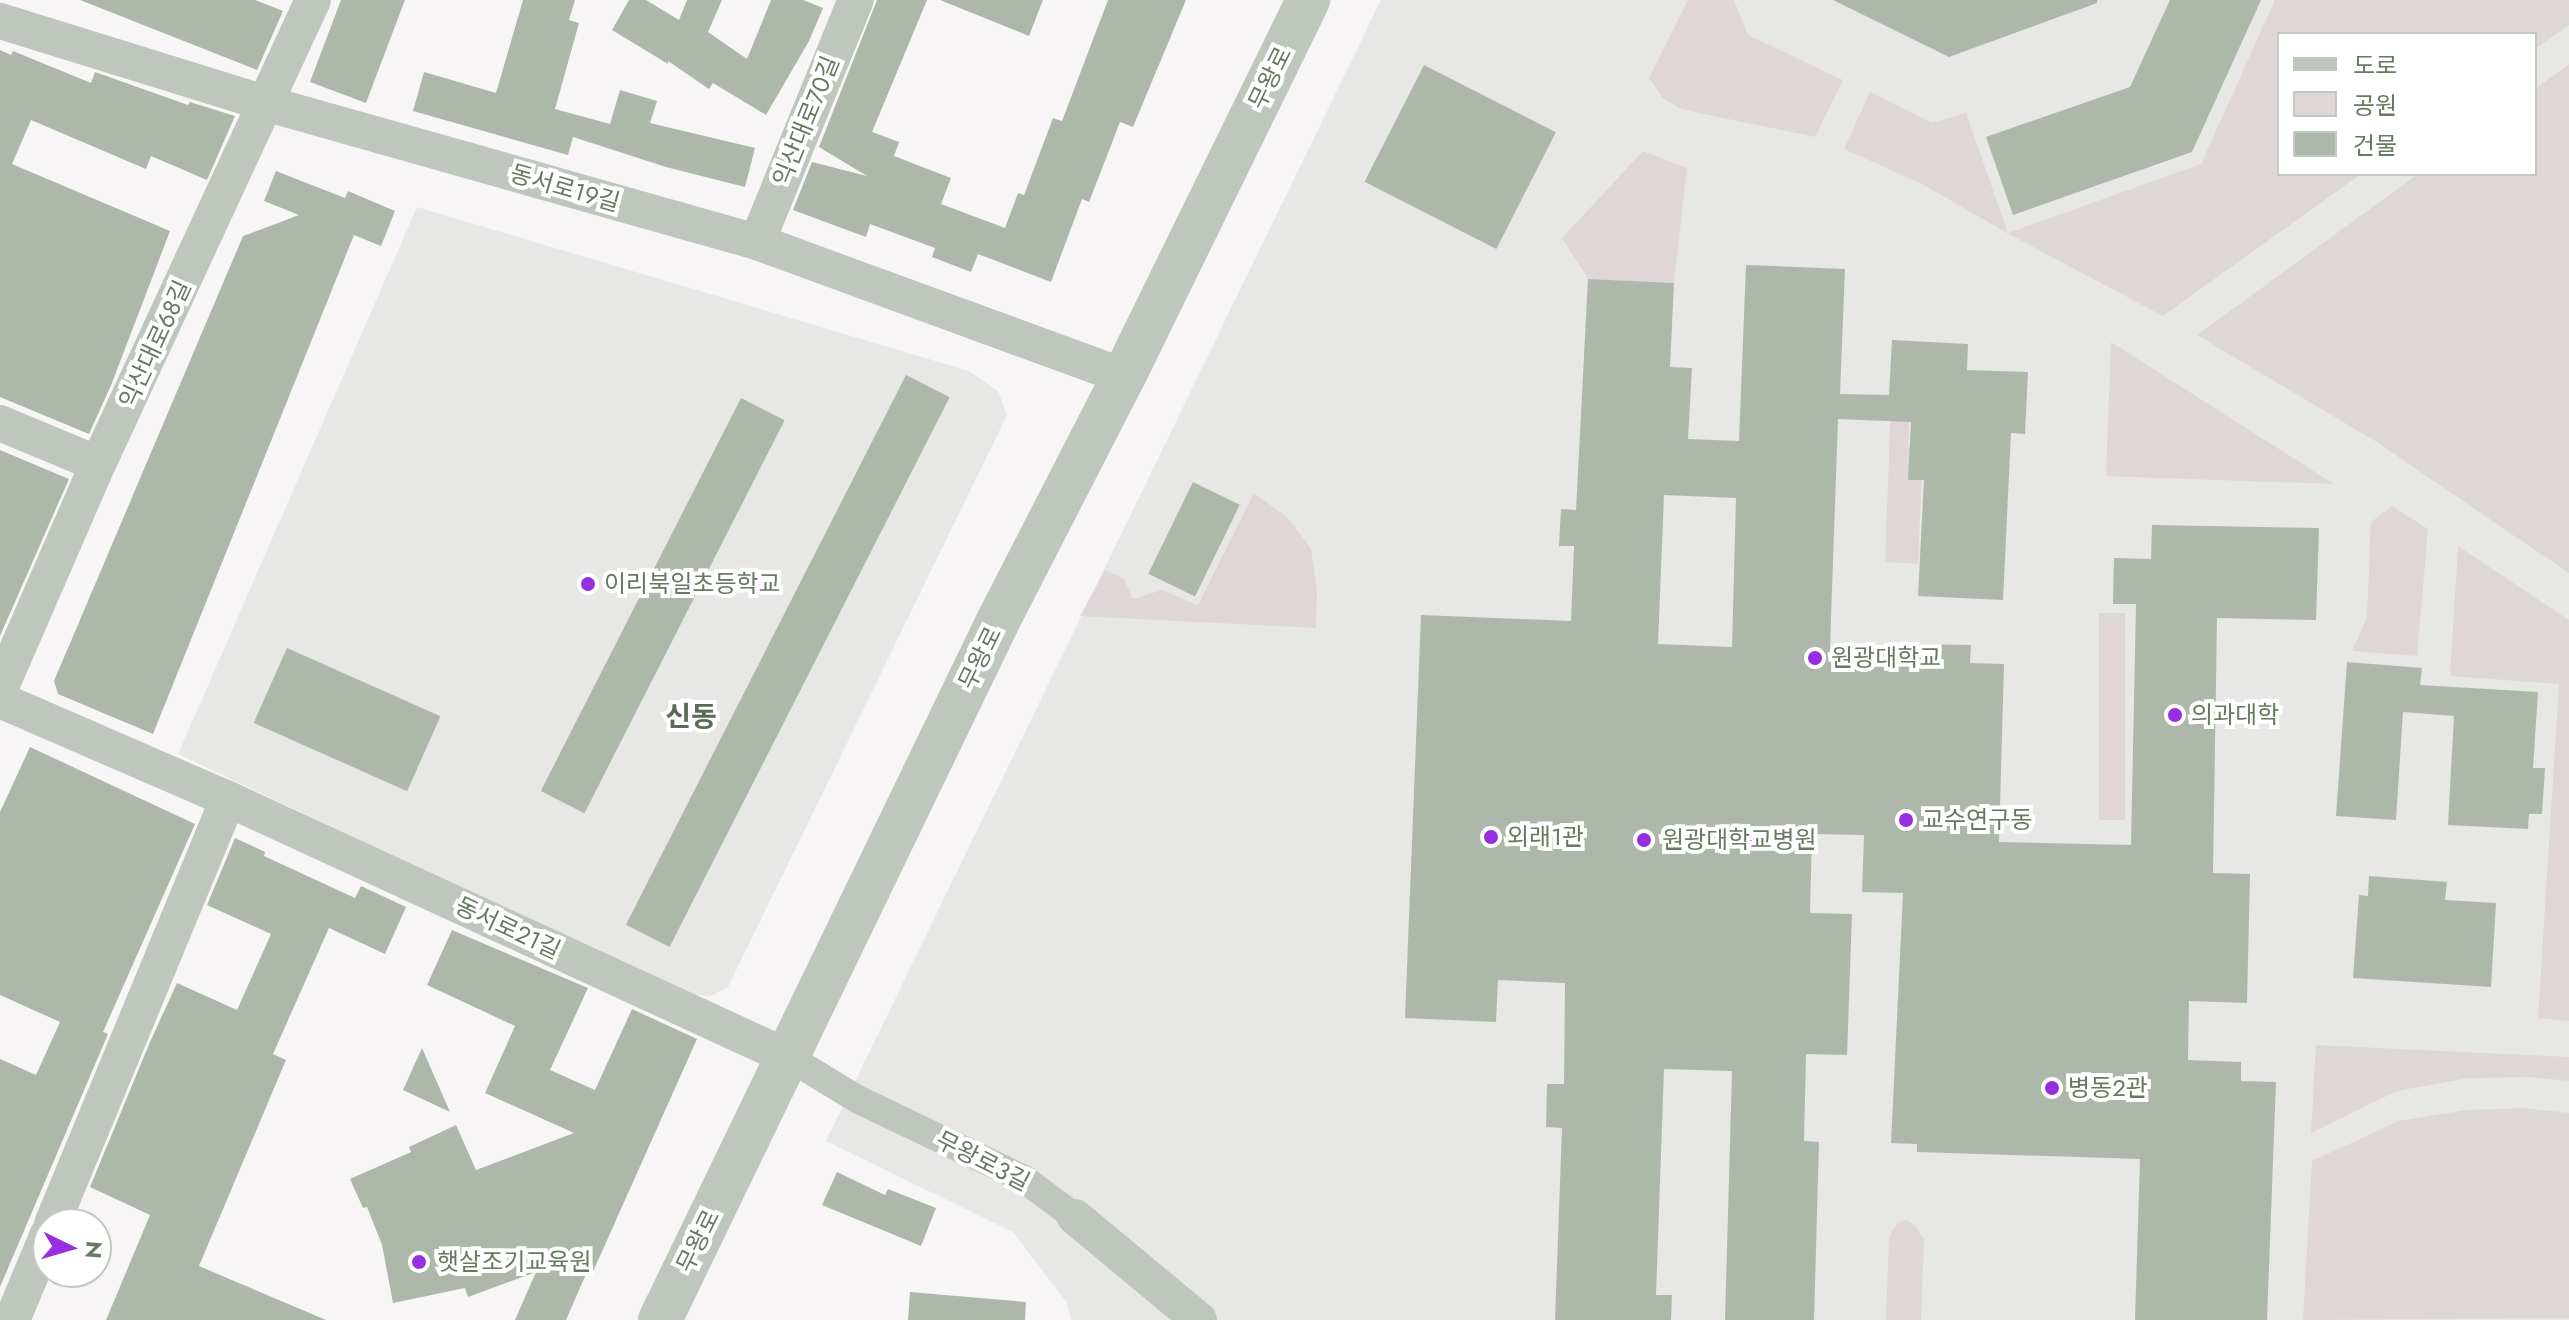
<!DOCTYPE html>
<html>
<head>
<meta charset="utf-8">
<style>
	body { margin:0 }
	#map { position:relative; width:2569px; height:1320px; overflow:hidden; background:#f8f5f7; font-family:Jost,"Noto Sans KR",sans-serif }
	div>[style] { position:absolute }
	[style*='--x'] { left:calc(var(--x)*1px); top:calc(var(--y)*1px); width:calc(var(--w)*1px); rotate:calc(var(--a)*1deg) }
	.built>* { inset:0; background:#e7e7e5 }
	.green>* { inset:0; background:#dfd7d7; transform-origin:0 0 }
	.building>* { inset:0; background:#aeb8aa; transform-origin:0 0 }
	.pedestrian>* { height:28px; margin:-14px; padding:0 14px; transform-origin:14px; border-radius:14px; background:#bec6bd }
	.minor>* { height:36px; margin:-18px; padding:0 18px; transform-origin:18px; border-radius:18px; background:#bec6bd }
	.tertiary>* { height:44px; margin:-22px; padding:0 22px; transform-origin:22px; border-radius:22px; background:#bec6bd }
	.dots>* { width:22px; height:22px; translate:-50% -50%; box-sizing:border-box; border:4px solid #fff; border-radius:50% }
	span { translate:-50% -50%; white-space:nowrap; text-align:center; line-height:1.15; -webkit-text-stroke:8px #fff; paint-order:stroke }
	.street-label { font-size:24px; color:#657a5f }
	.poi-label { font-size:24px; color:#657a5f }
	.left { translate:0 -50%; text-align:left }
	.quarter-label { font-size:28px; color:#5a6b56; font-weight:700 }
	.legend { position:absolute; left:2277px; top:32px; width:260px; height:144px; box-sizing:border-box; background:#fff; border:2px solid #c1cabf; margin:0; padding:10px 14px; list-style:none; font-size:24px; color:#657a5f }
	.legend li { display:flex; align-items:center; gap:16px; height:40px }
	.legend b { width:40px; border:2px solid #c1cabf }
	.north { position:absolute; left:32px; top:1208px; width:80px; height:80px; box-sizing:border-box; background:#fff; border:2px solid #c1cabf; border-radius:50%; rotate:95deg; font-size:22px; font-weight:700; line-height:32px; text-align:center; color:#657a5f }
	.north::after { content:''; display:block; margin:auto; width:28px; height:36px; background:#972edf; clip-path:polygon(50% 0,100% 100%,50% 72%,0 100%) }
</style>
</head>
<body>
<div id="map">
	<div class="built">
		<i style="clip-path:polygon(evenodd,1381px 0,2569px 0,2569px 1320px,1071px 1320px,1067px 1303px,1013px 1232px,826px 1141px,1381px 0,2279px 34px,2535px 34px,2535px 174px,2279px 174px,2279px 34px)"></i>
		<i style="clip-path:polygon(417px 207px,969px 371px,998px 391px,1007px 415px,728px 987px,711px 996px,683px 994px,178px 754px)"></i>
	</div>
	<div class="green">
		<i style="clip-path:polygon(1688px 0,1734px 0,1748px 35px,1843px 80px,1815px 137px,1699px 113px,1679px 108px,1662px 97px,1649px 78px)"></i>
		<i style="clip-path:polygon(2275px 0,2569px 0,2569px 25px,2535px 49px,2535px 34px,2279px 34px,2279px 174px,2361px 174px,2163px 316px,2007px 233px,1924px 185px,1844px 149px,1870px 92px,1932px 123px,1966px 113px,2008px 233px,2201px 164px)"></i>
		<i style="clip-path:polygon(2569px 64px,2569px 573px,2375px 441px,2197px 335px,2418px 174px,2535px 174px,2535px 89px)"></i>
		<i style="clip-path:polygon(1643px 151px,1687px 168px,1674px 283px,1588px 279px,1562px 238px)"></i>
		<i style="clip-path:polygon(2111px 342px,2334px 484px,2106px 476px)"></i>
		<i style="clip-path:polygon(1891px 404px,1910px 405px,1908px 447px,1923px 448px,1918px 564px,1885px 562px)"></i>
		<i style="clip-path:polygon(1254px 493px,1288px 518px,1311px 549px,1317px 590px,1316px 628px,1080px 616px,1105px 570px,1124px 579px,1133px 599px,1162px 590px,1198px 605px)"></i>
		<i style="clip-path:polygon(2392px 506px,2428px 529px,2417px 656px,2352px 651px,2367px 617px,2371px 522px)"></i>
		<i style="clip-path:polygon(2458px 546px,2569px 620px,2569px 1021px,2538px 1018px,2559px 684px,2450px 676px)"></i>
		<i style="left:2099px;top:613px;width:26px;height:207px"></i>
		<i style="clip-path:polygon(2316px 1045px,2569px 1057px,2569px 1081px,2531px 1077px,2469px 1078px,2397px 1091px,2311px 1133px)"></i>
		<i style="clip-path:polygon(2525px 1108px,2569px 1113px,2569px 1318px,2303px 1320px,2312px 1161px,2399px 1121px,2467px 1110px)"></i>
		<i style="clip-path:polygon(1907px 1220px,1914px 1224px,1924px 1240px,1921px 1320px,1886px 1320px,1889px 1237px,1898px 1222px)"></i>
	</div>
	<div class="building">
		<i style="clip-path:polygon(80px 0,255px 0,283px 11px,257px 70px)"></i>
		<i style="clip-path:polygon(341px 0,405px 0,366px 103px,310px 82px)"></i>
		<i style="clip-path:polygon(523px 0,575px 0,569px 20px,579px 23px,555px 109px,610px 124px,620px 90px,657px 101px,650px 123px,755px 148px,745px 187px,666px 167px,573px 137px,568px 155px,413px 111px,424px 72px,496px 93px)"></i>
		<i style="clip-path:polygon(629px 0,646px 0,679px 20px,687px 0,722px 0,708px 32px,747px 59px,771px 0,803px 0,823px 8px,809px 41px,766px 115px,713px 83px,709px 89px,668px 61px,668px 64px,612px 30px)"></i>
		<i style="clip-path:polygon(877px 0,927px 0,872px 132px,899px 142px,894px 156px,951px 178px,941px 204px,1005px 228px,1018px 193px,1024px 195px,1053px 118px,1062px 121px,1108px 0,1186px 0,1133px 127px,1120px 122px,1089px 202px,1082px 199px,1051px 282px,978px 254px,971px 272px,932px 257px,935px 248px,870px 224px,866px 237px,793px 210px,812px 162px,867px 176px,819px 147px)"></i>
		<i style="clip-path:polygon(940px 0,1043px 0,1029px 36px)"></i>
		<i style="clip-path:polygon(1833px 0,2097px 0,2097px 3px,1949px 57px)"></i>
		<i style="clip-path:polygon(2170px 0,2261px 0,2192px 152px,2013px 215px,1986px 137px,2130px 87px)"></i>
		<i style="clip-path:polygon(0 50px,11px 55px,13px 51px,91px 83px,95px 72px,188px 105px,190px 102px,235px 116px,207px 180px,151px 156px,146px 169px,31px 120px,12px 164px,170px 231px,112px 383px,89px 434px,0 397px)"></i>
		<i style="left:1424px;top:65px;width:148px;height:131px;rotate:27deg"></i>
		<i style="clip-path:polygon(276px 171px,345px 198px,348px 191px,395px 211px,381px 246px,354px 235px,153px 734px,58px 694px,54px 681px,243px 236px,299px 215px,264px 201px)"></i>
		<i style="clip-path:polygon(evenodd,1746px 265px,1845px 269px,1840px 394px,1889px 395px,1892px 340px,1968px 344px,1967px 370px,2028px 372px,2025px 434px,2011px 433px,2003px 600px,1918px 596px,1924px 480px,1908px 480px,1911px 422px,1838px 419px,1830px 647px,1918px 650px,1918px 644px,1971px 645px,1970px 663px,2004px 664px,1999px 842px,2131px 845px,2136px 604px,2113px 604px,2114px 558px,2151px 559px,2152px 525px,2319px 528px,2316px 620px,2217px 618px,2213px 873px,2250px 874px,2247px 1003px,2189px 1001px,2188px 1060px,2241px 1062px,2241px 1081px,2276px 1082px,2267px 1320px,2135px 1320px,2140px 1159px,1917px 1152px,1917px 1144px,1891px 1143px,1903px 893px,1862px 892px,1864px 835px,1812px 834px,1810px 913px,1852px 914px,1847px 1055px,1806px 1054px,1804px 1141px,1819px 1142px,1814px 1320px,1725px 1320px,1732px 1071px,1664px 1069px,1656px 1295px,1672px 1295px,1671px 1320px,1555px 1320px,1562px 1128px,1546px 1127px,1547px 1084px,1564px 1084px,1565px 983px,1498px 980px,1496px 1022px,1405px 1018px,1421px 615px,1571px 621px,1574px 546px,1559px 546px,1561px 509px,1576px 510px,1588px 279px,1674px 283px,1670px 367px,1692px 368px,1688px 439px,1739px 441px,1746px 265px,1664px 495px,1736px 498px,1732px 647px,1658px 644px,1664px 495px)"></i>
		<i style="left:906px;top:375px;width:49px;height:617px;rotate:27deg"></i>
		<i style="left:741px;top:398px;width:49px;height:441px;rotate:27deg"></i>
		<i style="clip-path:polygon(0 450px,69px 479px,0 636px)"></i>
		<i style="left:1193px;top:482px;width:52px;height:102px;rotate:26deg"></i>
		<i style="left:287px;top:648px;width:168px;height:82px;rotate:24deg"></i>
		<i style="clip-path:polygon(2347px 662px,2422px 668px,2420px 685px,2538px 692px,2533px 768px,2545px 768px,2542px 814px,2529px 814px,2528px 829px,2448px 825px,2454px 716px,2403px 712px,2396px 820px,2336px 816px)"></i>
		<i style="clip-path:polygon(30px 747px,195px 824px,103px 1032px,108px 1034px,0 1287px,0 1059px,36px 1075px,60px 1022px,0 995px,0 812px)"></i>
		<i style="clip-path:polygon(235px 838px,265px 852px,264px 856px,355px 898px,361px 886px,406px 907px,385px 954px,329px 928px,273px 1054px,286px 1060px,199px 1266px,326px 1320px,106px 1320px,150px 1215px,90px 1187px,150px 1042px,177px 983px,237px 1010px,271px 934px,207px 905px)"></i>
		<i style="clip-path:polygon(2369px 876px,2447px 882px,2445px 900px,2496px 903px,2491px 987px,2353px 978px,2359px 895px,2368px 896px)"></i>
		<i style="clip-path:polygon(452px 930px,588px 988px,550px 1070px,595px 1090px,632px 1009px,697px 1039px,591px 1276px,586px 1274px,566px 1320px,515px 1320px,536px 1272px,468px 1297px,465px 1288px,393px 1303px,382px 1245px,367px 1207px,363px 1208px,350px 1179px,411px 1152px,409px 1147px,456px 1125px,476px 1170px,574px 1133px,485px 1093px,515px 1026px,427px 985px)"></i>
		<i style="clip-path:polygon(422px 1048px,450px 1112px,403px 1090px)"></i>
		<i style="clip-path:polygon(837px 1172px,885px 1195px,888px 1189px,936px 1208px,921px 1246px,822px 1205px)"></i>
		<i style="clip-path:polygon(910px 1292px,1026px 1302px,1025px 1320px,908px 1320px)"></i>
	</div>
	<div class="pedestrian">
		<i style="--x:788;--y:1057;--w:81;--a:31.3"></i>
		<i style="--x:857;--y:1099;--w:185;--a:25.6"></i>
		<i style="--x:1024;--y:1179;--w:64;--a:36.7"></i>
	</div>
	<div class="minor">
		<i style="--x:0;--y:21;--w:281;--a:17.2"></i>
		<i style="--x:268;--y:104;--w:508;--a:15.76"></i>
		<i style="--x:757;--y:242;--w:391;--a:20.1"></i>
		<i style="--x:757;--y:242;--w:261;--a:-67.8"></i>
		<i style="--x:0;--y:423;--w:106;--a:22.7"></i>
		<i style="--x:0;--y:689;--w:245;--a:-66.5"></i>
		<i style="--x:98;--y:464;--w:511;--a:-65.14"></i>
		<i style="--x:0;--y:700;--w:249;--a:23.5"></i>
		<i style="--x:228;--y:799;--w:617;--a:24.74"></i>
		<i style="--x:1075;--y:1217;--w:161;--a:39.7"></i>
		<i style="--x:52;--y:1224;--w:460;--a:-67.5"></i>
		<i style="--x:12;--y:1320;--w:93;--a:-67.3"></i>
	</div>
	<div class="tertiary">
		<i style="--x:660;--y:1320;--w:776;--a:-64.19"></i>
		<i style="--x:998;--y:621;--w:276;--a:-62.8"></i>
		<i style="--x:1124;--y:376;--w:419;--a:-63.9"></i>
	</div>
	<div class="dots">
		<i style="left:588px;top:584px;background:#972edf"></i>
		<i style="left:1815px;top:658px;background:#972edf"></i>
		<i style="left:2175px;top:715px;background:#972edf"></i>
		<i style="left:1906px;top:820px;background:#972edf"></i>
		<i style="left:1491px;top:837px;background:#972edf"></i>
		<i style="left:1644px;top:840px;background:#972edf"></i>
		<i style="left:2052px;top:1088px;background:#972edf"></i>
		<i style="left:419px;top:1262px;background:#972edf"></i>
	</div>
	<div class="street-label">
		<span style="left:1270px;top:78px;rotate:-64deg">무왕로</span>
		<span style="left:806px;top:121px;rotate:-68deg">익산대로70길</span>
		<span style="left:565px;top:188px;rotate:16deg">동서로19길</span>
		<span style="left:155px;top:344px;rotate:-65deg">익산대로68길</span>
		<span style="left:980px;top:658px;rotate:-64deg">무왕로</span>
		<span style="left:508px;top:928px;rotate:25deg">동서로21길</span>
		<span style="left:983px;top:1161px;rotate:27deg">무왕로3길</span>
		<span style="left:698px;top:1241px;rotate:-64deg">무왕로</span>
	</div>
	<div class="poi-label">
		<span class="left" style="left:604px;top:584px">이리북일초등학교</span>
		<span class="left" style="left:1831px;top:658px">원광대학교</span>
		<span class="left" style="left:2191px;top:715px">의과대학</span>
		<span class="left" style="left:1922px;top:820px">교수연구동</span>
		<span class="left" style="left:1507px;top:837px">외래1관</span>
		<span class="left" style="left:1662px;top:840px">원광대학교병원</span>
		<span class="left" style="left:2068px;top:1088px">병동2관</span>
		<span class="left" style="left:437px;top:1262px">햇살조기교육원</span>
	</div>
	<div class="quarter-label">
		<span style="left:691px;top:717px">신동</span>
	</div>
	<ul class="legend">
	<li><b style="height:10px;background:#bec6bd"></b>도로</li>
	<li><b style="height:22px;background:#dfd7d7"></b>공원</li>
	<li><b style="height:22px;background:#aeb8aa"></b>건물</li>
	</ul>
	<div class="north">N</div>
</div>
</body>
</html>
